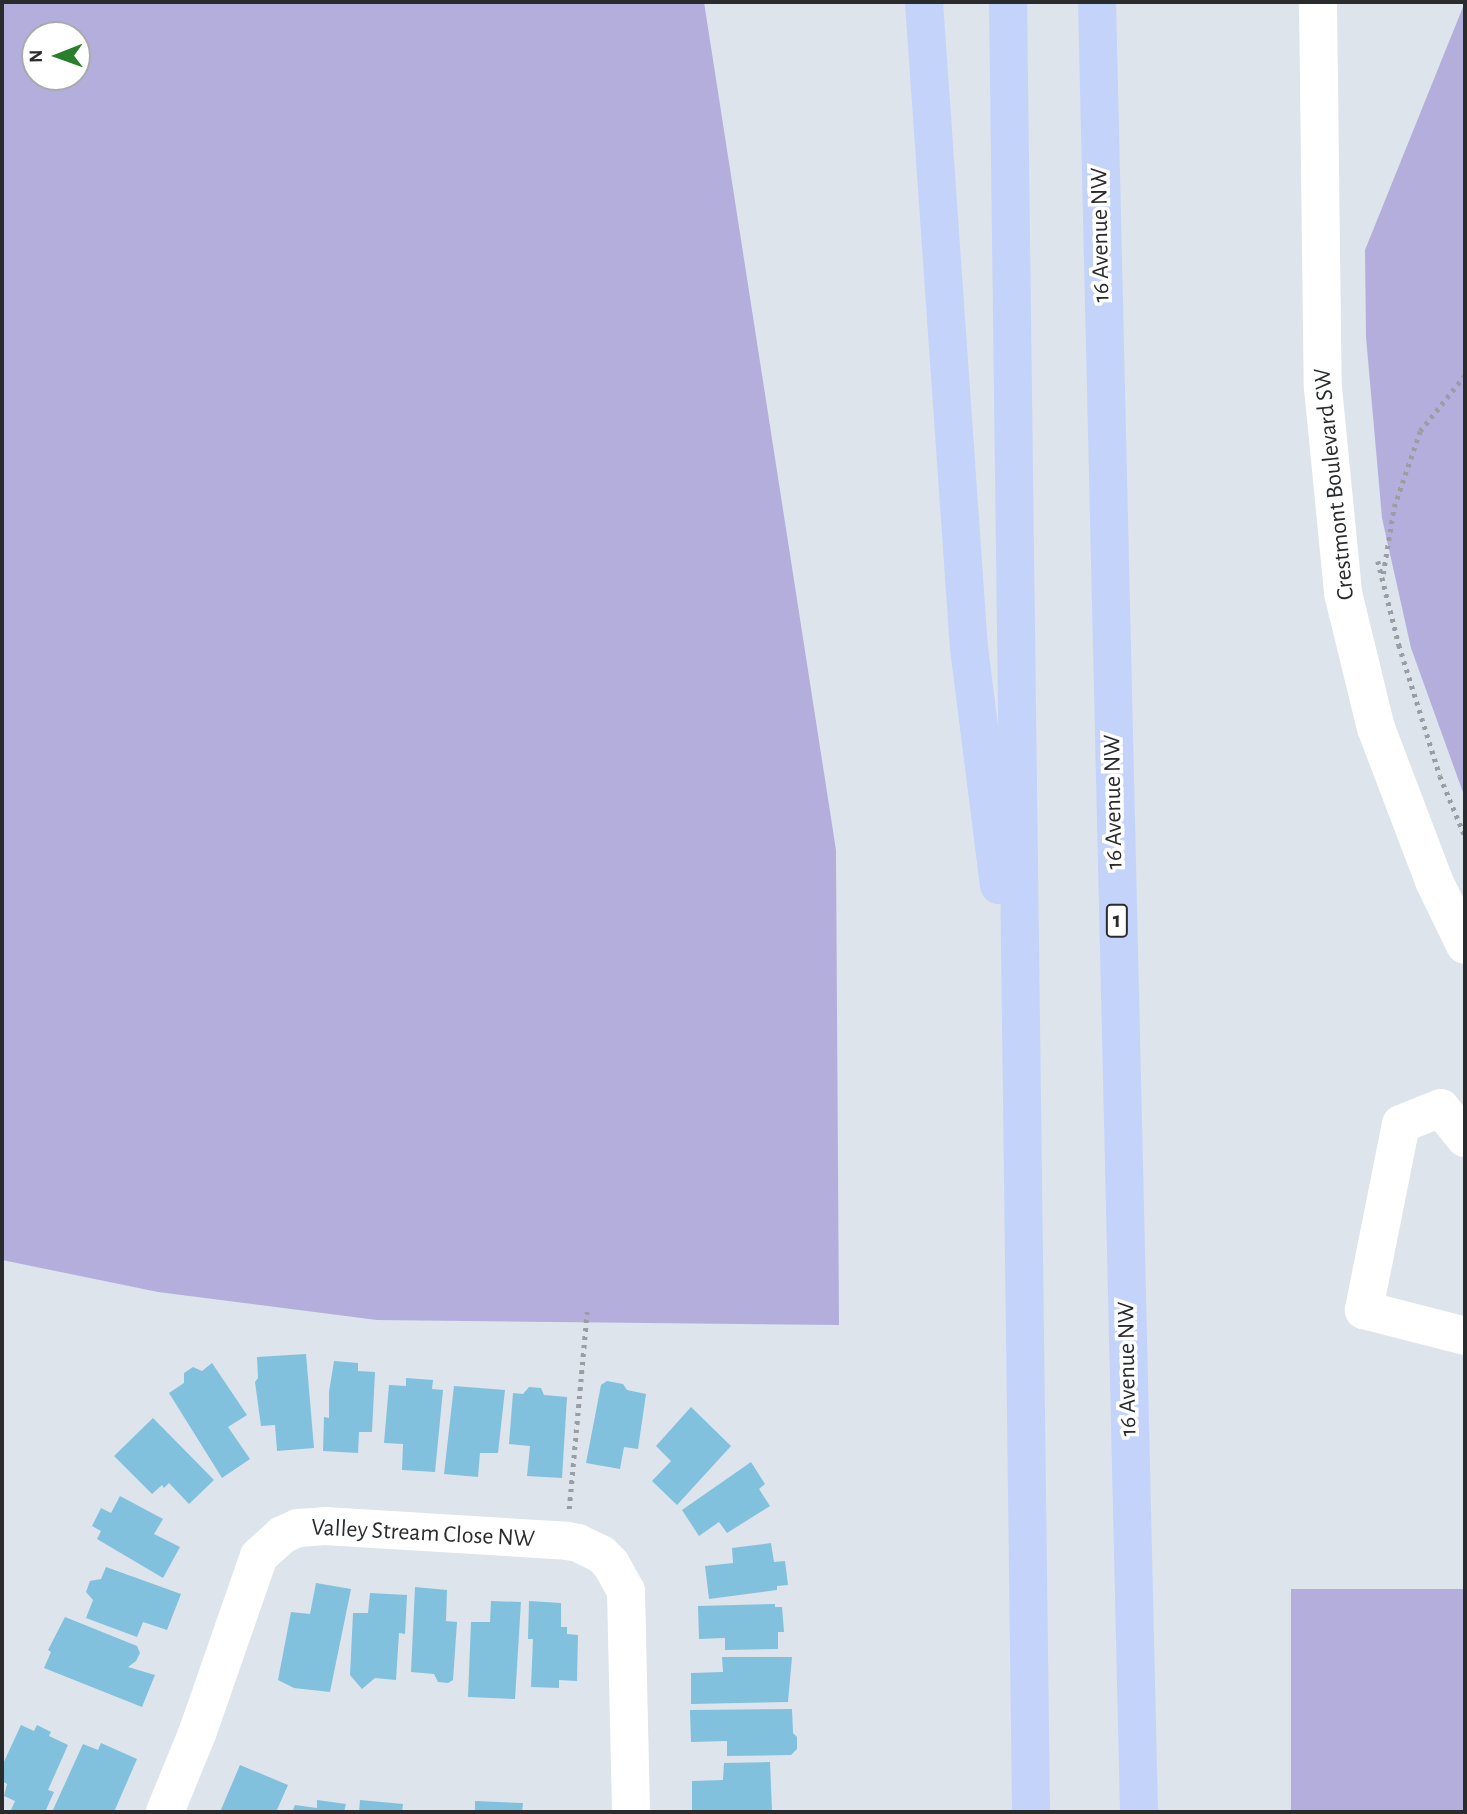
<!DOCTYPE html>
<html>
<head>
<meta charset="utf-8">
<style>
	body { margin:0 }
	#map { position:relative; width:1467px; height:1814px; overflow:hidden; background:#dee4eb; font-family:"Alegreya Sans",sans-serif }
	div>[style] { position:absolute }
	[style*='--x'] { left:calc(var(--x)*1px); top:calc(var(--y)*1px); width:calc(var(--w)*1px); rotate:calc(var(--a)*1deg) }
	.green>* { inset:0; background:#b4aedd; transform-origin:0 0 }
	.building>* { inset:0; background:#81c1dd }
	.path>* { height:4.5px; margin-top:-2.25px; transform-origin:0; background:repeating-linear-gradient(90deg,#9a9ea3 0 3.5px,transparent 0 8.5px) }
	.minor>* { height:38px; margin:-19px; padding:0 19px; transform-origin:19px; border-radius:19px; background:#fff }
	.highway>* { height:38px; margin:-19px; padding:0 19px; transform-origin:19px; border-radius:19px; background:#c4d3f9 }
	span { translate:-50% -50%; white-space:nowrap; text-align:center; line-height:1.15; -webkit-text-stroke:7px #fff; paint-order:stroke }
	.shield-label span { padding:2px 5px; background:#fff; border:2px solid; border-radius:5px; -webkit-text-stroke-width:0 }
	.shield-label { font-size:23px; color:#292b2d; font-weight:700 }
	.street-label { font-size:24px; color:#292b2d }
	.frame { position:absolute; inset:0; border:4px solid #292b2d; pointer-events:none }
	.north { position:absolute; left:21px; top:21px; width:70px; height:70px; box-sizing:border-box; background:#fff; border:2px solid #a9aaab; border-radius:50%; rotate:269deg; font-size:19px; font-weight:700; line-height:28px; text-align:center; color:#292b2d }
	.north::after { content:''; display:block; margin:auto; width:24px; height:32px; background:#2a7f2d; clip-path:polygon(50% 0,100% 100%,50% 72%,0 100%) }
</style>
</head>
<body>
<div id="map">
	<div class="green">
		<i style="clip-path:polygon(evenodd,2px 2px,704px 2px,836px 850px,839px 1325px,377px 1320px,158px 1292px,2px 1260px,2px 2px,77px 35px,77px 77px,35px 77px,35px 35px,77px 35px)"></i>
		<i style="clip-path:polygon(1465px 2px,1465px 798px,1411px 648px,1382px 518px,1366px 337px,1365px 250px)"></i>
		<i style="left:1465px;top:1589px;width:223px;height:174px;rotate:90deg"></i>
	</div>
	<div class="building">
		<i style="clip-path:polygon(306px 1354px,314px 1448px,277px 1451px,275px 1425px,261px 1426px,255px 1382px,258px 1378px,257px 1357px)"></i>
		<i style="clip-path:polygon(334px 1361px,358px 1363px,358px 1371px,375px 1372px,372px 1432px,359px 1432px,358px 1453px,323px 1451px,324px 1417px,329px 1418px,329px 1392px)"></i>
		<i style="clip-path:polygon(212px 1363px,247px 1415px,228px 1427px,250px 1459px,222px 1478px,169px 1393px,184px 1383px,184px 1373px,193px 1367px,202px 1371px)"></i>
		<i style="clip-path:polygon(406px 1378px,433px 1380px,432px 1389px,443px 1390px,435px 1472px,402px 1470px,403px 1444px,384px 1443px,389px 1385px,406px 1386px)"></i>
		<i style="clip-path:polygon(607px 1381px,623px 1384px,627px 1390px,646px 1394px,638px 1449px,624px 1447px,620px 1469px,586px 1463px,601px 1385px)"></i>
		<i style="clip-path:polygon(454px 1386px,505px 1390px,498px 1453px,480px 1453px,478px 1477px,444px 1474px)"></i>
		<i style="clip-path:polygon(529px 1387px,541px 1388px,544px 1395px,567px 1397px,562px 1478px,527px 1476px,530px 1446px,509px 1444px,513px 1393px,523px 1394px)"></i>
		<i style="clip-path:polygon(691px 1407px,731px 1446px,677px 1505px,652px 1481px,671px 1461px,656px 1446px)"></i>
		<i style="clip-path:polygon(153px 1418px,214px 1480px,189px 1504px,169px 1483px,164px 1488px,162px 1485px,152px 1494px,114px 1456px)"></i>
		<i style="clip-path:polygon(751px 1462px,765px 1484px,759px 1489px,770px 1506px,727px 1533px,719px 1522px,699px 1536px,682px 1510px)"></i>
		<i style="clip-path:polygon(120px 1496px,163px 1519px,154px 1534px,180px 1547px,163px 1578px,97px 1539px,101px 1531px,92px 1526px,101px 1508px,111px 1513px)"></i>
		<i style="clip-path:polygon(771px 1543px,774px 1562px,785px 1561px,788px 1585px,777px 1586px,777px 1590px,709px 1599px,705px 1566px,733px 1563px,732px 1548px)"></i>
		<i style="clip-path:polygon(106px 1567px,181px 1594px,167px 1630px,143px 1622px,137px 1637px,86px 1618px,93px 1600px,86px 1592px,90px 1581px,101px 1579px)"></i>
		<i style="clip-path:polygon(316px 1583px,351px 1589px,330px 1692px,294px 1688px,278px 1680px,291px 1612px,310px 1614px)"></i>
		<i style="clip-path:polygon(415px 1587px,447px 1590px,446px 1621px,457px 1622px,453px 1680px,448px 1683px,438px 1682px,434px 1674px,411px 1672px)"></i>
		<i style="clip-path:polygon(370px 1593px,407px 1595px,405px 1634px,399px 1633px,396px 1680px,375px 1678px,362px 1689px,350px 1675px,353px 1613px,368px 1613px)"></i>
		<i style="clip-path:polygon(491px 1601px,521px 1602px,515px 1699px,468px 1697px,471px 1622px,490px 1622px)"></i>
		<i style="clip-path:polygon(529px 1601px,561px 1603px,561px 1627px,567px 1627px,567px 1634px,578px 1635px,577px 1681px,559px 1680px,559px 1688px,531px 1687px,533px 1639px,528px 1639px)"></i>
		<i style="clip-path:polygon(775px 1604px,775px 1607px,782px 1607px,784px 1632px,778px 1632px,778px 1649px,725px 1650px,725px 1638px,699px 1639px,698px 1606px)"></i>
		<i style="clip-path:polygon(65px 1617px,137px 1646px,140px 1653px,136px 1661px,128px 1667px,155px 1675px,142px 1707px,44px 1668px,51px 1652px,48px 1650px)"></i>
		<i style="clip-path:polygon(722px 1657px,792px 1657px,788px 1702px,691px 1704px,691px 1673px,723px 1672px)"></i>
		<i style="clip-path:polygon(792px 1709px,793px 1733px,797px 1737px,797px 1749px,791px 1755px,727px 1756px,727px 1741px,691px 1742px,690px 1710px)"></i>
		<i style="clip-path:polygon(21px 1725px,34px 1731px,37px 1725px,51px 1732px,49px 1736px,68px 1745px,48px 1790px,54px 1792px,45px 1812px,10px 1812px,15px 1801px,4px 1796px,7px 1784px,2px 1781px,2px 1766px)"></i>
		<i style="clip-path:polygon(101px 1743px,137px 1759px,114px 1812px,52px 1812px,83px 1744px,98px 1750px)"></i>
		<i style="clip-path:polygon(770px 1762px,772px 1810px,692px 1810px,692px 1781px,723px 1780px,724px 1763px)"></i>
		<i style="clip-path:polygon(240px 1765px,288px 1785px,276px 1812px,220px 1812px)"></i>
		<i style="clip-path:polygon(317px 1800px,346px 1804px,344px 1812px,292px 1812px,295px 1805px,317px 1808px)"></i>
		<i style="clip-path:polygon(360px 1800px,403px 1804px,402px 1812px,359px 1812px)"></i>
		<i style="clip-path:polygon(475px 1801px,523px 1803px,522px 1812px,475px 1812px)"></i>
	</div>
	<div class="path">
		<i style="--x:1378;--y:561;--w:87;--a:76"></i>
		<i style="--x:1399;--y:645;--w:137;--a:72.6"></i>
		<i style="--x:1440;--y:776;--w:65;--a:67.4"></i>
		<i style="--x:1383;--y:574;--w:68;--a:-80.7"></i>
		<i style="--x:1394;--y:507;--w:80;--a:-71.1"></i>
		<i style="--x:1420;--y:431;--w:72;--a:-51.2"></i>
		<i style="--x:569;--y:1509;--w:198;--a:-84.8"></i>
	</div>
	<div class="minor">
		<i style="--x:1318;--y:2;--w:386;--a:89.3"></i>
		<i style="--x:1323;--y:388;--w:206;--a:84.4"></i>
		<i style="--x:1343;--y:593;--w:139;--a:76.3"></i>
		<i style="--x:1376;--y:728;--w:164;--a:69.2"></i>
		<i style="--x:1434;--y:881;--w:71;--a:64.2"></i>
		<i style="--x:1465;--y:1138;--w:38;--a:-129"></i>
		<i style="--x:1441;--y:1108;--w:43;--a:158.2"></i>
		<i style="--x:1401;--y:1124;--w:190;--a:101.3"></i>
		<i style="--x:1364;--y:1310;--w:104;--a:14.4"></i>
		<i style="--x:165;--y:1812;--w:87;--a:-67.8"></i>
		<i style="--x:198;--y:1731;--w:185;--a:-70.8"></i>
		<i style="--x:259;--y:1556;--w:31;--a:-42"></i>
		<i style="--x:282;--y:1535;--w:17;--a:-24"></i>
		<i style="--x:298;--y:1528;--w:27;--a:-4"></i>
		<i style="--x:325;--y:1526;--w:242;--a:3.5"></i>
		<i style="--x:567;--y:1541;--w:11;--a:10"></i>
		<i style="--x:578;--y:1543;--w:25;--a:26"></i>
		<i style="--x:601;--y:1554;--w:14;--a:45"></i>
		<i style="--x:611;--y:1564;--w:31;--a:61"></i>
		<i style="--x:626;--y:1591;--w:221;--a:88.7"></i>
	</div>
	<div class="highway">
		<i style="--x:924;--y:2;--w:648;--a:86.02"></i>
		<i style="--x:969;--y:648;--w:239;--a:82.8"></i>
		<i style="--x:1008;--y:2;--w:1810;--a:89.27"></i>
		<i style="--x:1097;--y:2;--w:1810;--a:88.67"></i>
	</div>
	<div class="shield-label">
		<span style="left:1117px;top:921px">1</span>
	</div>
	<div class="street-label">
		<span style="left:1101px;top:235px;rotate:-91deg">16 Avenue NW</span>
		<span style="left:1335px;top:484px;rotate:-96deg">Crestmont Boulevard SW</span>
		<span style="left:1114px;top:802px;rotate:-91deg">16 Avenue NW</span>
		<span style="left:1128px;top:1369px;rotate:-91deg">16 Avenue NW</span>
		<span style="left:423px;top:1534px;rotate:3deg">Valley Stream Close NW</span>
	</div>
	<div class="frame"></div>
	<div class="north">N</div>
</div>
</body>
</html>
